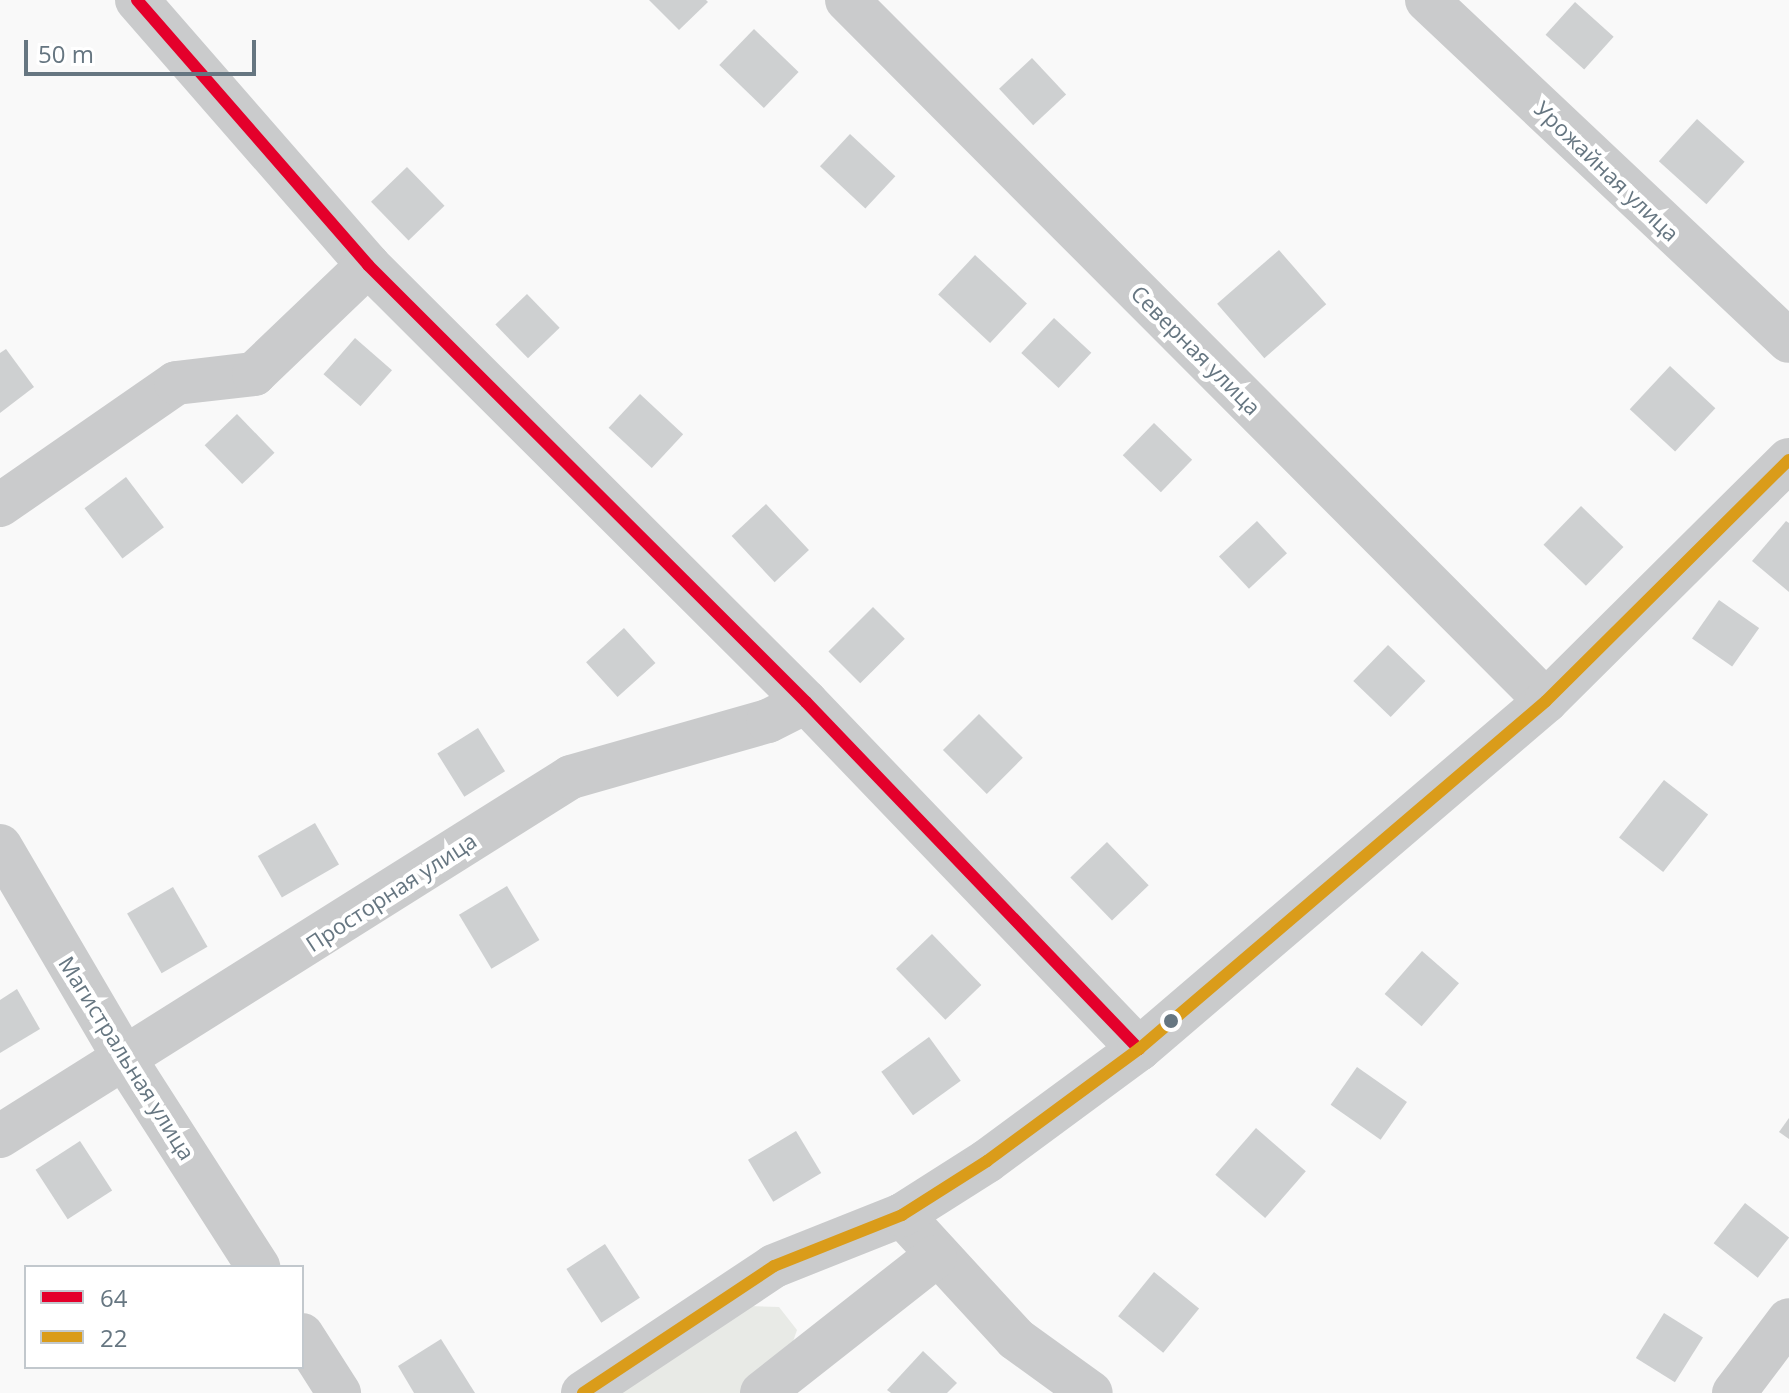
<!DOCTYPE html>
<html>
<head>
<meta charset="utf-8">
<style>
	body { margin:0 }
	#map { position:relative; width:1789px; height:1393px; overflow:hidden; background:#f9f9f9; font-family:"Open Sans",sans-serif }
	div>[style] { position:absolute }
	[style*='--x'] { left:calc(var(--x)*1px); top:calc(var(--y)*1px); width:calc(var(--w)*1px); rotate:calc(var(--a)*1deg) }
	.green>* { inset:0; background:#e8eae6 }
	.building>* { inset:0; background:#ced0d1; transform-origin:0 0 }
	.minor>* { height:44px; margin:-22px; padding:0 22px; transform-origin:22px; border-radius:22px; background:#cacbcc }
	.bus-1>* { height:12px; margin:-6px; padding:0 6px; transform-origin:6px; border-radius:6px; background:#e4002b }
	.bus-2>* { height:12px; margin:-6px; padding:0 6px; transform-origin:6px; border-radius:6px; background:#da9c1a }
	.dots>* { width:22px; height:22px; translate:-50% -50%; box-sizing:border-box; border:4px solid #fff; border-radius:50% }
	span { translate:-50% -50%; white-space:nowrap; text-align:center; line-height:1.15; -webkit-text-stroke:8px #fff; paint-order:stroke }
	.street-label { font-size:22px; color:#667681 }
	.legend { position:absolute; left:24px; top:1265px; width:280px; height:104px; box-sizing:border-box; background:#fff; border:2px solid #c2c8cd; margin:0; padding:10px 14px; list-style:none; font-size:24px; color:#667681 }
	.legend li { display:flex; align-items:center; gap:16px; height:40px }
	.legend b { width:40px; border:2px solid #c2c8cd }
	.scale { position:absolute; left:24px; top:40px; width:232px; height:36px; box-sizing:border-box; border:4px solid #667681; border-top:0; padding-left:10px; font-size:24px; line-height:28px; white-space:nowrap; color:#667681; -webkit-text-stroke:6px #fff; paint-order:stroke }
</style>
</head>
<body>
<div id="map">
	<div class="green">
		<i style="clip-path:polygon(749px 1306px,779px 1307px,797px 1330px,779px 1382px,762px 1393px,614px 1393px)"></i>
	</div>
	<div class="building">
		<i style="clip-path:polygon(649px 0,706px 0,708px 2px,679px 30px)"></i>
		<i style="left:1575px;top:2px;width:52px;height:44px;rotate:42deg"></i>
		<i style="left:754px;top:29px;width:62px;height:50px;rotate:44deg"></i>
		<i style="left:1032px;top:58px;width:50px;height:45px;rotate:47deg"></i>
		<i style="left:1697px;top:119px;width:64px;height:57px;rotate:42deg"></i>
		<i style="left:850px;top:134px;width:62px;height:44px;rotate:43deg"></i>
		<i style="left:407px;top:167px;width:54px;height:50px;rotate:46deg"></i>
		<i style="left:1279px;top:250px;width:72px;height:82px;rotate:49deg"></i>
		<i style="left:975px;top:255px;width:71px;height:54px;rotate:43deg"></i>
		<i style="left:527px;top:294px;width:47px;height:44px;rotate:46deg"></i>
		<i style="left:1054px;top:318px;width:51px;height:48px;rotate:43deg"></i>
		<i style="left:355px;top:338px;width:49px;height:48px;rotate:41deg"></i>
		<i style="clip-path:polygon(6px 349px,34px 387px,0 413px,0 353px)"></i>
		<i style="left:1670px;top:366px;width:62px;height:59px;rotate:43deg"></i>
		<i style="left:640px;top:394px;width:59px;height:46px;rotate:43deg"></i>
		<i style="left:237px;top:414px;width:54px;height:45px;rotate:46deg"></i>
		<i style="left:1154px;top:423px;width:53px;height:45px;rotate:44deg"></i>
		<i style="left:126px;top:477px;width:63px;height:52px;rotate:53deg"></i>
		<i style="left:766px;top:504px;width:63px;height:47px;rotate:47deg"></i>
		<i style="left:1581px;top:506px;width:59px;height:54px;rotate:44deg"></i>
		<i style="left:1257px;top:521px;width:44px;height:52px;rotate:47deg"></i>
		<i style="clip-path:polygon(1786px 521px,1789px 523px,1789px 592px,1752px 561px)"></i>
		<i style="left:1719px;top:600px;width:49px;height:47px;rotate:35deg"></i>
		<i style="left:873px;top:607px;width:45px;height:63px;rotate:45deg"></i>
		<i style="left:624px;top:628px;width:47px;height:51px;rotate:48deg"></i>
		<i style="left:1388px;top:645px;width:52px;height:50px;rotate:44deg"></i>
		<i style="left:979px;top:714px;width:62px;height:51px;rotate:45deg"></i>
		<i style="left:478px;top:728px;width:51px;height:48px;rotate:58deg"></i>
		<i style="left:1664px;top:780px;width:56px;height:73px;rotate:38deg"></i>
		<i style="left:315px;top:823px;width:48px;height:66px;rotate:60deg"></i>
		<i style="left:1107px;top:842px;width:60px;height:51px;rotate:46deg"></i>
		<i style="left:507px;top:886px;width:63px;height:56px;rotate:59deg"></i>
		<i style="left:173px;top:887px;width:69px;height:53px;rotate:60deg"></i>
		<i style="left:932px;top:934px;width:71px;height:50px;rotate:46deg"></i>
		<i style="left:1422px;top:951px;width:49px;height:57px;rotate:41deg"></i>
		<i style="clip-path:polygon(17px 989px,40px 1029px,0 1053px,0 1000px)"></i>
		<i style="left:929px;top:1037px;width:54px;height:59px;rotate:54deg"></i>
		<i style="left:1357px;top:1067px;width:61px;height:46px;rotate:35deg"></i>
		<i style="clip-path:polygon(1789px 1118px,1789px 1139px,1779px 1132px)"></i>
		<i style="left:1256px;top:1128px;width:66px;height:62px;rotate:41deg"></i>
		<i style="left:796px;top:1131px;width:49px;height:56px;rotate:59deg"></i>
		<i style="left:80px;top:1141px;width:59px;height:53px;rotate:57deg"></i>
		<i style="left:1745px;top:1203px;width:56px;height:51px;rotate:38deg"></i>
		<i style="left:605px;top:1244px;width:64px;height:46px;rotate:57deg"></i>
		<i style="left:1154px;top:1272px;width:58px;height:57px;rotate:39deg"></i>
		<i style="left:1664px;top:1313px;width:46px;height:53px;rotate:32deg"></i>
		<i style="clip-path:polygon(441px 1339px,475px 1393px,414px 1393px,398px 1366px)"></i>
		<i style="clip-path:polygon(923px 1351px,957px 1383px,947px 1393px,891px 1393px,887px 1390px)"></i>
	</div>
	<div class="minor">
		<i style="--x:137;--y:0;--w:352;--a:48.9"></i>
		<i style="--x:368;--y:265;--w:619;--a:44.93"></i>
		<i style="--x:806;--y:702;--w:481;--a:46.2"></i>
		<i style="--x:847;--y:0;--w:990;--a:45.08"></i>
		<i style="--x:1427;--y:0;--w:497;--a:43.3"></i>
		<i style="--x:0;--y:505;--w:214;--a:-34.7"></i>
		<i style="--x:176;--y:383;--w:79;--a:-6.6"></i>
		<i style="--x:254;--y:374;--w:158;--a:-43.7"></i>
		<i style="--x:0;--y:846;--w:249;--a:59.6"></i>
		<i style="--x:126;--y:1061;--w:245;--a:57.3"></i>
		<i style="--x:0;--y:1136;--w:674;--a:-32.16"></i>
		<i style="--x:571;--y:777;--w:205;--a:-15.9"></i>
		<i style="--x:768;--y:721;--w:42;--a:-26.6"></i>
		<i style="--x:902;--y:1215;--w:168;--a:47.4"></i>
		<i style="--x:1016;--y:1339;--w:92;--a:35.8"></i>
		<i style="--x:302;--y:1335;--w:69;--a:57.5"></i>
		<i style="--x:583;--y:1393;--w:229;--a:-33.6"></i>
		<i style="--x:774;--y:1266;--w:138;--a:-21.7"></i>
		<i style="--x:902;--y:1215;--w:101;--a:-32.4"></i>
		<i style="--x:987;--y:1161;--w:189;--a:-36.4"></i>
		<i style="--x:1139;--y:1049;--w:535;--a:-40.53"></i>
		<i style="--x:1546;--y:701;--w:342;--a:-44.8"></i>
		<i style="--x:762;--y:1393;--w:220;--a:-38.2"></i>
		<i style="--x:1734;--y:1393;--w:91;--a:-53"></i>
	</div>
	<div class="bus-1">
		<i style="--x:137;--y:0;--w:352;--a:48.9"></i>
		<i style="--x:368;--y:265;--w:619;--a:44.93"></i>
		<i style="--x:806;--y:702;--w:481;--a:46.2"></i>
	</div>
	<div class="bus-2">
		<i style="--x:583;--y:1393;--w:229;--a:-33.6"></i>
		<i style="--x:774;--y:1266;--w:138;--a:-21.7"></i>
		<i style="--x:902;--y:1215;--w:101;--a:-32.4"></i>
		<i style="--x:987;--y:1161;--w:189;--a:-36.4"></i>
		<i style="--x:1139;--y:1049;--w:535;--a:-40.53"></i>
		<i style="--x:1546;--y:701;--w:342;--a:-44.8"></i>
	</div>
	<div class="dots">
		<i style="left:1171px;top:1021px;background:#667681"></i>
	</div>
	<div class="street-label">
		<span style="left:1607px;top:171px;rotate:44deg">Урожайная улица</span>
		<span style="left:1196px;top:350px;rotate:45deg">Северная улица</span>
		<span style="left:391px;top:892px;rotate:-33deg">Просторная улица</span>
		<span style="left:127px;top:1058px;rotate:58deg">Магистральная улица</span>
	</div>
	<ul class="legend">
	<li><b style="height:10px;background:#e4002b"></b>64</li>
	<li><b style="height:10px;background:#da9c1a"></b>22</li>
	</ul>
	<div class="scale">50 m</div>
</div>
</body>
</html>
